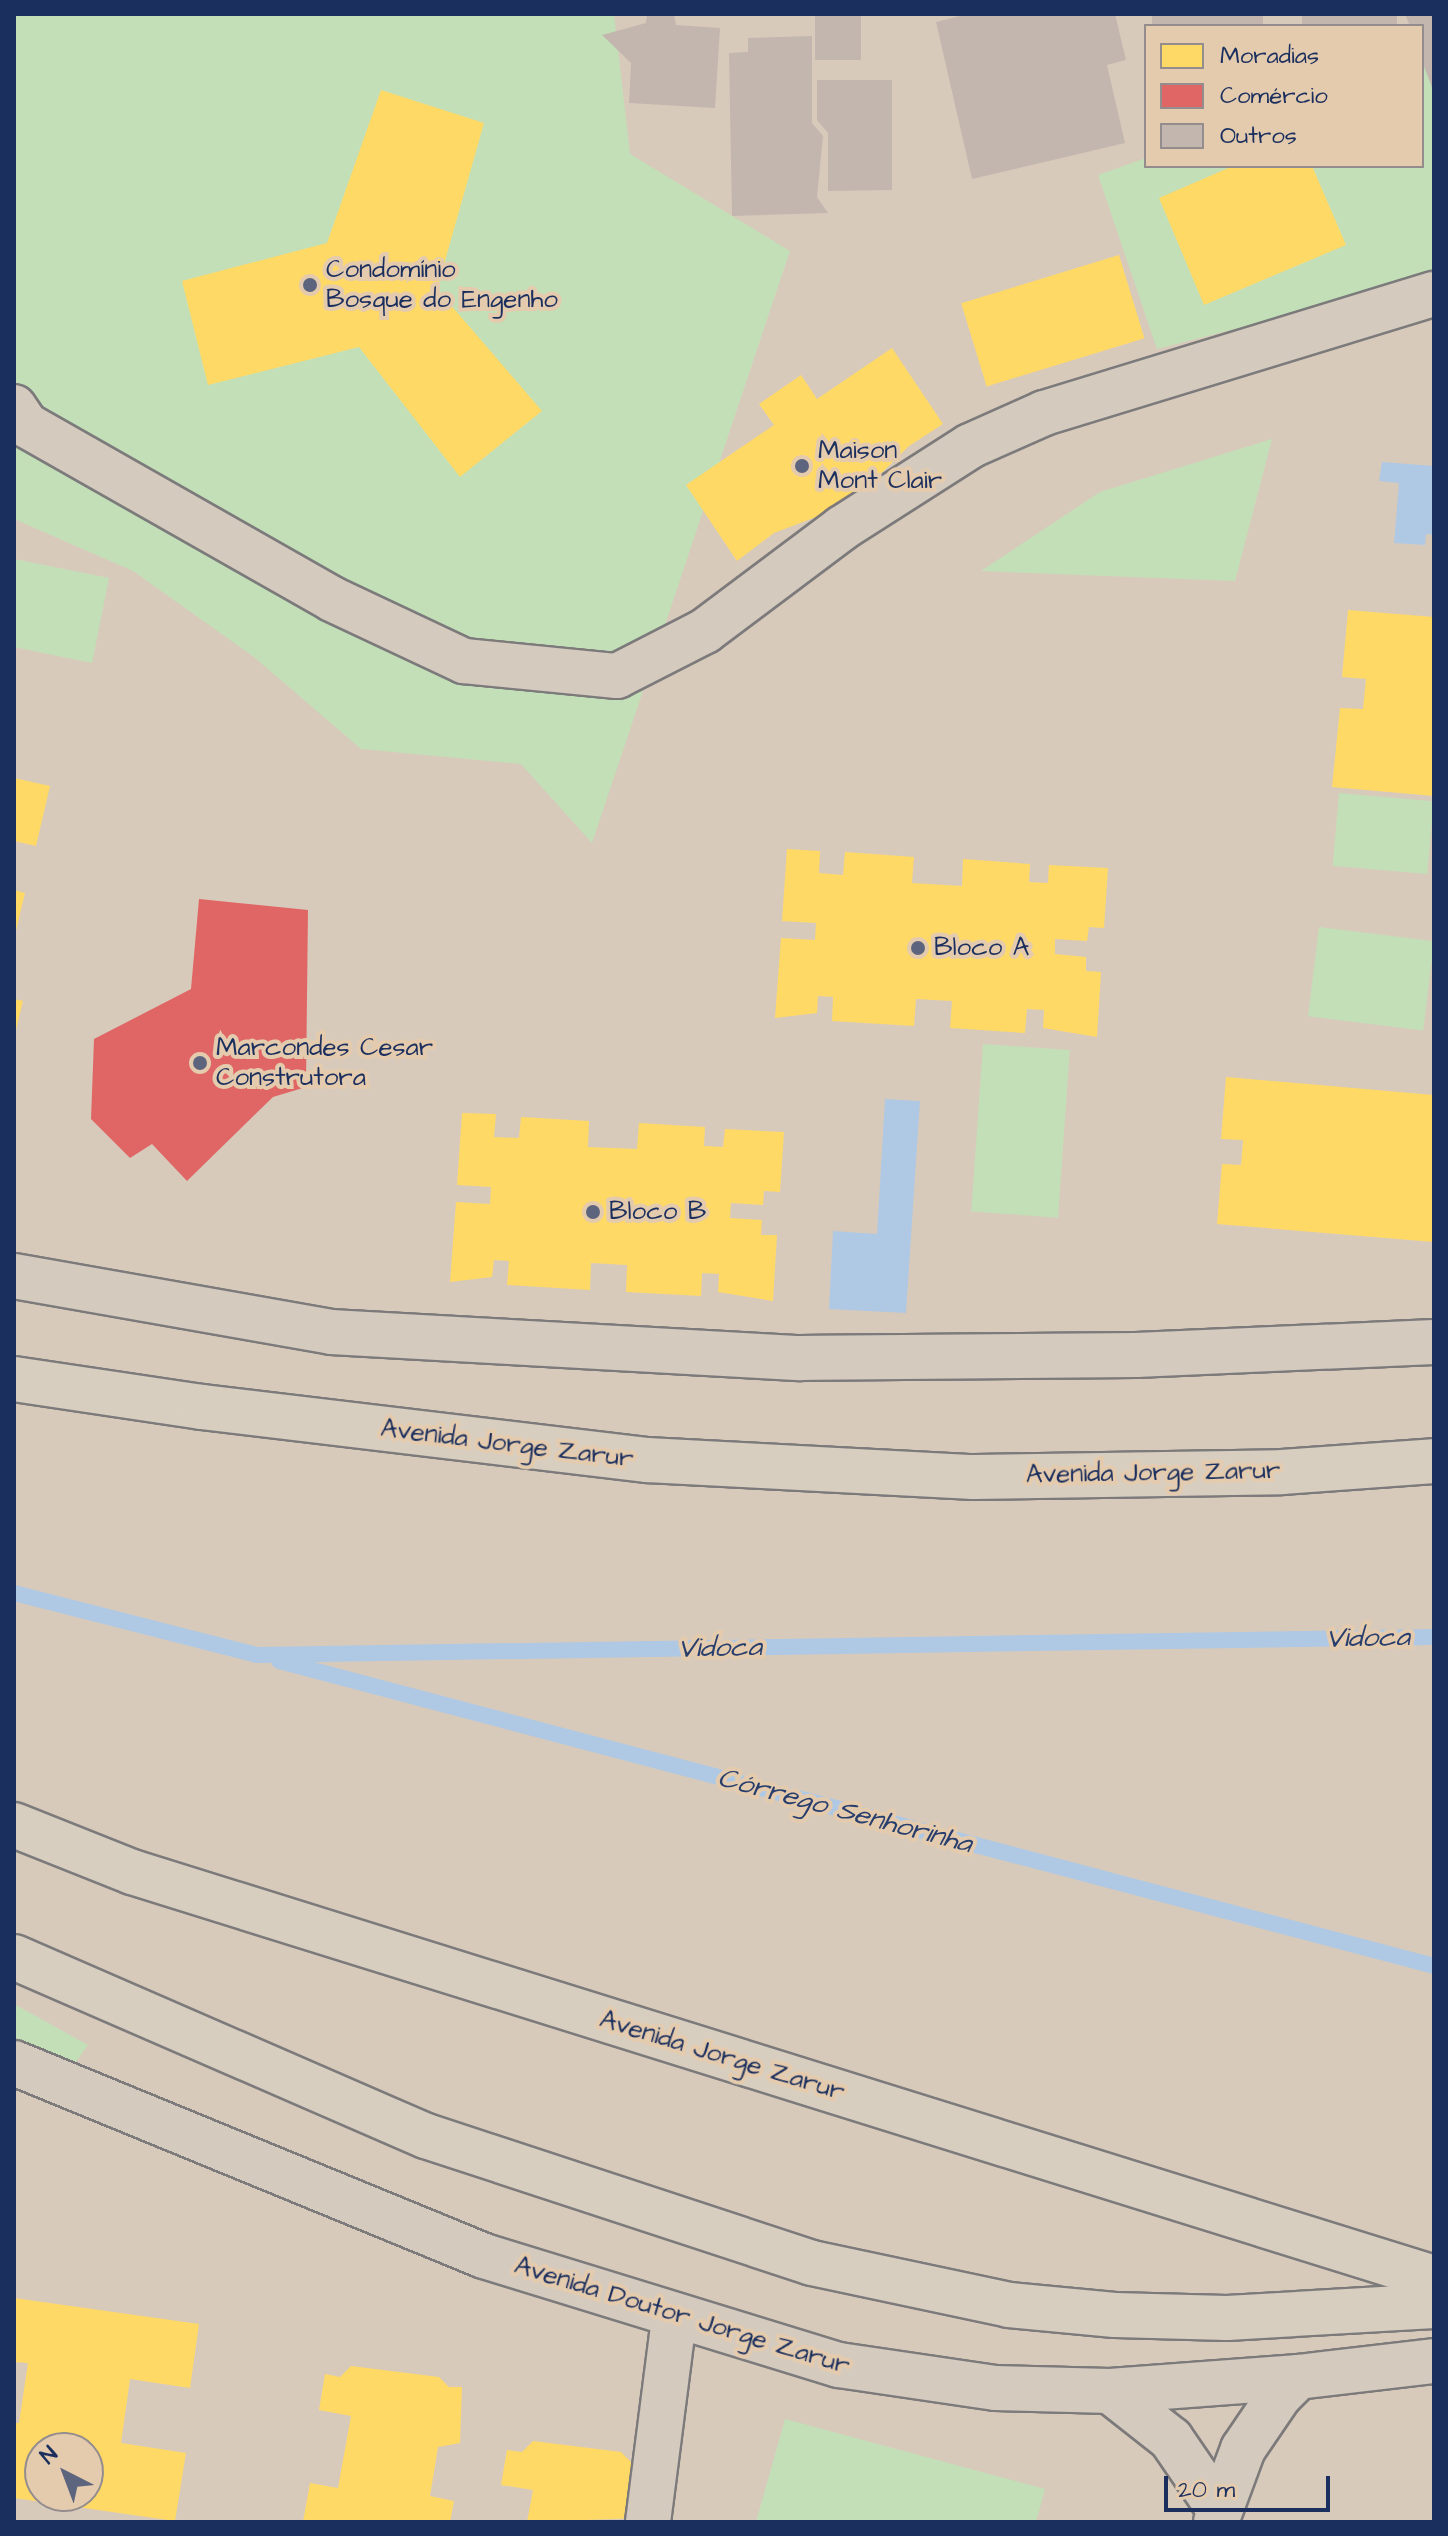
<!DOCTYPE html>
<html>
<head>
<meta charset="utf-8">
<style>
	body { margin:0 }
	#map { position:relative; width:1448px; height:2536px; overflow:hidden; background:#d8caba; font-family:"Architects Daughter",sans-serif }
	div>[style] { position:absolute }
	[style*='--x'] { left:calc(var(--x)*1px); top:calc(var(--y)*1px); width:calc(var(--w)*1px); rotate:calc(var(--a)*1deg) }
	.green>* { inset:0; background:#c3dfb8; transform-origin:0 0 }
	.water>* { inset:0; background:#afc9e4 }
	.homes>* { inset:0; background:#ffd966; transform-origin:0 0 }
	.shops>* { inset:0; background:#e06666 }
	.stream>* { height:16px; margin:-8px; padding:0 8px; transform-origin:8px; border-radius:8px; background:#afc9e4 }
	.building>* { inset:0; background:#c3b6af; transform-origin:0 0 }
	.roads { filter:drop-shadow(2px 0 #7c7a7b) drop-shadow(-2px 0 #7c7a7b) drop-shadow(0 2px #7c7a7b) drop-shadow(0 -2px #7c7a7b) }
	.minor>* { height:44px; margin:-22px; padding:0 22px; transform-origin:22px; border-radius:22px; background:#d4cabe }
	.primary>* { height:44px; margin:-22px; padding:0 22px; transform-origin:22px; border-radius:22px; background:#d8cec0 }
	.dots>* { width:22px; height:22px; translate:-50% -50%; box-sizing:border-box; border:4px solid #e5cbad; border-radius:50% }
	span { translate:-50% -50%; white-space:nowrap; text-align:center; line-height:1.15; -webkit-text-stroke:8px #e5cbad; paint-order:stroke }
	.poi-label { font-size:26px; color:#1b2f5e }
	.left { translate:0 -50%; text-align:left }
	.street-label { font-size:26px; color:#1b2f5e }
	.water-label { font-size:28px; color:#283e6d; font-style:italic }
	.frame { position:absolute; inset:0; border:16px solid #1b2f5e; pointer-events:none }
	.legend { position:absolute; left:1144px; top:24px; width:280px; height:144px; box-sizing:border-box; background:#e5cbad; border:2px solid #948d8d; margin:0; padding:10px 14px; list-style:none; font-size:24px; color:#1b2f5e }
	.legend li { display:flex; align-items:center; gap:16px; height:40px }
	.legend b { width:40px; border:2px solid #948d8d }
	.north { position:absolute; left:24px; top:2432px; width:80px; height:80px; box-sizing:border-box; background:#e5cbad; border:2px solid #948d8d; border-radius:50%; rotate:318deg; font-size:22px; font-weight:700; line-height:32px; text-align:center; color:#1b2f5e }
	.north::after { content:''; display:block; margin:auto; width:28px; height:36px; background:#5d657e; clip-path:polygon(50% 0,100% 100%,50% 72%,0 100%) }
	.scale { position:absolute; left:1164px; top:2476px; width:166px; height:36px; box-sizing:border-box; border:4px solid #1b2f5e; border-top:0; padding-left:10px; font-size:24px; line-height:28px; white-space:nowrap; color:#1b2f5e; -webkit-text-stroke:6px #e5cbad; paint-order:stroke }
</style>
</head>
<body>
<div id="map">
	<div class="green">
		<i style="clip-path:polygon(14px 14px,614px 14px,630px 154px,790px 251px,592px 843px,521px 764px,361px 749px,254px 657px,133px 571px,14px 519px)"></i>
		<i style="clip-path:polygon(1434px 14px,1434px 278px,1157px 349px,1098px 175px,1146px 158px,1146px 166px,1422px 166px,1422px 26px)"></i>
		<i style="clip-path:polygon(1272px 439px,1235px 581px,981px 571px,1100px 492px)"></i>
		<i style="clip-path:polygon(14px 559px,109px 578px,92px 663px,14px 647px)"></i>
		<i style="left:1339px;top:793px;width:95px;height:73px;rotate:5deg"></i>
		<i style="left:1319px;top:927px;width:116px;height:90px;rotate:7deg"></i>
		<i style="left:983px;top:1044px;width:87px;height:168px;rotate:4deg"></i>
		<i style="clip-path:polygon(14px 2004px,88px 2045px,73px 2066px,14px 2044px)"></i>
		<i style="clip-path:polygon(785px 2419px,1045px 2489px,1036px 2522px,756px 2522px)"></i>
	</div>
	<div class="water">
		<i style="clip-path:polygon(1382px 462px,1434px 466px,1434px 535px,1426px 534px,1425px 545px,1394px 543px,1399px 483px,1379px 481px)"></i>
		<i style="clip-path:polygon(885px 1099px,920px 1101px,906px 1313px,829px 1309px,833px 1231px,877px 1234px)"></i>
	</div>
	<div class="homes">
		<i style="clip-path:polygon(381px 90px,484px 123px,437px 289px,542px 411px,460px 477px,359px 347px,208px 385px,182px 281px,327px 243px)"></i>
		<i style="clip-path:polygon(1233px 166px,1312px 166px,1346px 245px,1204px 305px,1159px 198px)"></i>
		<i style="left:1119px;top:255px;width:87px;height:165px;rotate:73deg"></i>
		<i style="clip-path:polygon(892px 348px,943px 424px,909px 446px,850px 504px,774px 533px,737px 561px,686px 485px,774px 425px,759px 404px,801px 375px,817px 399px)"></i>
		<i style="clip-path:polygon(1348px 610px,1434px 617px,1434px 796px,1332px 787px,1340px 708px,1363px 709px,1366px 679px,1342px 677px)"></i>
		<i style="clip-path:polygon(14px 778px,50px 786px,36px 846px,14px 841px)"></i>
		<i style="clip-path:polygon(787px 849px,820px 851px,819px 873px,843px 875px,845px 852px,914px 857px,912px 883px,962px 886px,963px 859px,1030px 864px,1029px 882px,1048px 883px,1049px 865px,1108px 868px,1104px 928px,1089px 927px,1087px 941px,1055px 939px,1055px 954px,1086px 957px,1086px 971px,1101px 972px,1097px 1037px,1043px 1028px,1044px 1010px,1027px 1009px,1025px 1033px,950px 1028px,952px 1001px,916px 999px,914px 1026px,832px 1021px,833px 997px,818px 996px,817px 1013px,775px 1018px,781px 938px,815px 940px,816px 923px,782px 921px)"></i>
		<i style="clip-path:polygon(14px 890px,25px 893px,15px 935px,14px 935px)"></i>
		<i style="clip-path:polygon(14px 999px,23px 1001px,15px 1034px,14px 1034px)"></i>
		<i style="clip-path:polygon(1226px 1077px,1434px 1095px,1434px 1242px,1217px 1224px,1222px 1164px,1241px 1165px,1243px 1140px,1221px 1139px)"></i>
		<i style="clip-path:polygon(462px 1113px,496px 1114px,494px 1137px,519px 1138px,521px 1117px,589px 1121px,588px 1147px,637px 1149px,639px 1123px,705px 1127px,704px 1146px,723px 1147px,725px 1129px,784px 1132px,780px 1192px,764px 1191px,763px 1205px,731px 1203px,730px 1218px,762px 1220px,761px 1235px,777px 1235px,773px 1301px,718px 1292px,719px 1274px,702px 1273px,701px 1296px,626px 1292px,627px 1265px,591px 1263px,590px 1290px,507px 1285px,509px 1261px,494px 1260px,492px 1277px,450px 1282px,456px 1202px,490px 1204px,491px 1187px,457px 1185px)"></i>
		<i style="clip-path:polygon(evenodd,14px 2298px,199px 2324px,190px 2388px,130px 2379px,121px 2443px,186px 2453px,175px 2521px,14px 2498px,14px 2423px,19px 2423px,28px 2363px,14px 2362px,14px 2298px,40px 2448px,88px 2448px,88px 2496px,40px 2496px,40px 2448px)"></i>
		<i style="clip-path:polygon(351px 2366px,439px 2377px,449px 2387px,462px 2387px,460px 2443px,438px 2447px,430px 2496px,454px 2501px,450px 2522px,303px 2522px,310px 2483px,338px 2488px,351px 2416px,319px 2410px,325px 2374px,340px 2377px)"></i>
		<i style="clip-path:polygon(533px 2441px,621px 2452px,631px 2462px,644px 2462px,642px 2518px,527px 2522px,533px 2490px,501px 2485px,507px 2450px,522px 2452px)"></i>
	</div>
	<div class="shops">
		<i style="clip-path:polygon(199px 899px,308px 910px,306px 1087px,273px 1097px,187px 1181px,152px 1144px,130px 1158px,91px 1119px,94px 1039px,191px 989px)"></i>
	</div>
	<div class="stream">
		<i style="--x:14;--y:1593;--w:251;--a:14.3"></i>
		<i style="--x:257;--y:1655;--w:1177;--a:-0.88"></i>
		<i style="--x:279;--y:1661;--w:1195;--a:14.79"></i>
	</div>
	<div class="building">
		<i style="clip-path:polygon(647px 14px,674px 14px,676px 25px,720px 28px,715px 108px,629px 103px,631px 63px,602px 35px,646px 23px)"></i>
		<i style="left:815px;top:14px;width:46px;height:46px"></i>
		<i style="clip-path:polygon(968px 14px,1115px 14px,1126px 60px,1107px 65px,1125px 143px,972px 179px,936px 22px)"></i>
		<i style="left:1152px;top:14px;width:111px;height:13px"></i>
		<i style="left:1302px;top:14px;width:95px;height:13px"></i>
		<i style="clip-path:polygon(1405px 14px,1434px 14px,1434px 93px,1422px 61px,1422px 26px,1410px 26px)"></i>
		<i style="clip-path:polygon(812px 36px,812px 123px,823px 136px,817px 197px,828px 213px,732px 216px,729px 53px,748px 52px,748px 38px)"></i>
		<i style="clip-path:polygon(817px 80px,892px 80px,892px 190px,828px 191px,828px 133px,817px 120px)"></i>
	</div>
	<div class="roads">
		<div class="minor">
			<i style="--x:14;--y:407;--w:22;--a:56"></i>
			<i style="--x:26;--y:425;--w:352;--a:29.6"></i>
			<i style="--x:332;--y:599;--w:146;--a:25.2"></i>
			<i style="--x:464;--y:661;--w:154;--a:5.6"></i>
			<i style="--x:617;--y:676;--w:99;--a:-27.1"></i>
			<i style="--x:705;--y:631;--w:171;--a:-36.9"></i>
			<i style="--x:842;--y:528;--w:152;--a:-32.6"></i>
			<i style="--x:970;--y:446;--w:81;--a:-24"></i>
			<i style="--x:1044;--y:413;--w:408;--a:-17"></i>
			<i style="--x:14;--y:1276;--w:322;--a:10"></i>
			<i style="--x:331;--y:1332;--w:470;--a:3.2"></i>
			<i style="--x:800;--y:1358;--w:336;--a:-0.5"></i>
			<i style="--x:1136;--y:1355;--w:298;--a:-2.5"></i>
			<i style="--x:14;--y:2063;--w:508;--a:22.32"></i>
			<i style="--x:484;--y:2256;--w:371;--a:17.1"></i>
			<i style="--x:839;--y:2365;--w:158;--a:8.4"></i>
			<i style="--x:995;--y:2388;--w:115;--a:1.5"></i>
			<i style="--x:1110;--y:2391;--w:189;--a:-4.3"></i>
			<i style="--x:1298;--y:2377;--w:137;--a:-6.7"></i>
			<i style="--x:1110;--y:2391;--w:78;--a:38.2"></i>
			<i style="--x:1171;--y:2439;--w:85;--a:55.6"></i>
			<i style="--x:648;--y:2522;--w:205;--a:-82.7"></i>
			<i style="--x:1216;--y:2522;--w:78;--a:-69.7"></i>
			<i style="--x:1243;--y:2449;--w:64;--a:-55.8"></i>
			<i style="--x:1279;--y:2396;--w:27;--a:-45"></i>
		</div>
		<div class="primary">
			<i style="--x:14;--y:1379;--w:190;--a:8.5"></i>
			<i style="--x:202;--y:1407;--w:448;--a:6.8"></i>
			<i style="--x:647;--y:1460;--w:327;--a:3"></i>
			<i style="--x:974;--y:1477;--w:308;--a:-0.9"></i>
			<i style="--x:1282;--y:1472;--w:152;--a:-4.1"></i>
			<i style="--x:14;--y:1825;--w:127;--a:21.7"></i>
			<i style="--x:132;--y:1872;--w:1364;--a:17.32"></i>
			<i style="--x:14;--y:1957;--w:449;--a:23.5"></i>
			<i style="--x:426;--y:2136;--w:406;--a:18.2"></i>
			<i style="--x:812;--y:2263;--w:201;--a:12"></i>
			<i style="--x:1009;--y:2305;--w:106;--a:5.4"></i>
			<i style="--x:1115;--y:2315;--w:112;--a:1.5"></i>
			<i style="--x:1227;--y:2318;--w:207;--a:-3.3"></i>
		</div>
	</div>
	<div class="dots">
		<i style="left:310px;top:285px;background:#5d657e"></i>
		<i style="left:802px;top:466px;background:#5d657e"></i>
		<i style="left:918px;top:948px;background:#5d657e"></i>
		<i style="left:200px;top:1063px;background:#5d657e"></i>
		<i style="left:593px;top:1212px;background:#5d657e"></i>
	</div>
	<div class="poi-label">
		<span class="left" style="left:326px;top:285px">Condomínio<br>Bosque do Engenho</span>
		<span class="left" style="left:818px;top:466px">Maison<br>Mont Clair</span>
		<span class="left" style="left:934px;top:948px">Bloco A</span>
		<span class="left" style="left:216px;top:1063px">Marcondes Cesar<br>Construtora</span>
		<span class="left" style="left:609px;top:1212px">Bloco B</span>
	</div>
	<div class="street-label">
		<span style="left:507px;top:1444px;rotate:7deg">Avenida Jorge Zarur</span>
		<span style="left:1153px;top:1473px;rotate:-1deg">Avenida Jorge Zarur</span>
		<span style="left:722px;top:2056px;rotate:17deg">Avenida Jorge Zarur</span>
		<span style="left:682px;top:2316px;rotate:17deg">Avenida Doutor Jorge Zarur</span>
	</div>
	<div class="water-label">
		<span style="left:1368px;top:1638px;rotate:-1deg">Vidoca</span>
		<span style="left:720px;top:1648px;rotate:-1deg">Vidoca</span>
		<span style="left:845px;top:1811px;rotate:15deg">Córrego Senhorinha</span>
	</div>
	<div class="frame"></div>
	<ul class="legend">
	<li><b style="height:22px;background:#ffd966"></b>Moradias</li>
	<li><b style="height:22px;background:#e06666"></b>Comércio</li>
	<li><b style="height:22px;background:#c3b6af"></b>Outros</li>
	</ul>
	<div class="north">N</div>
	<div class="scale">20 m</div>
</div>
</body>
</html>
